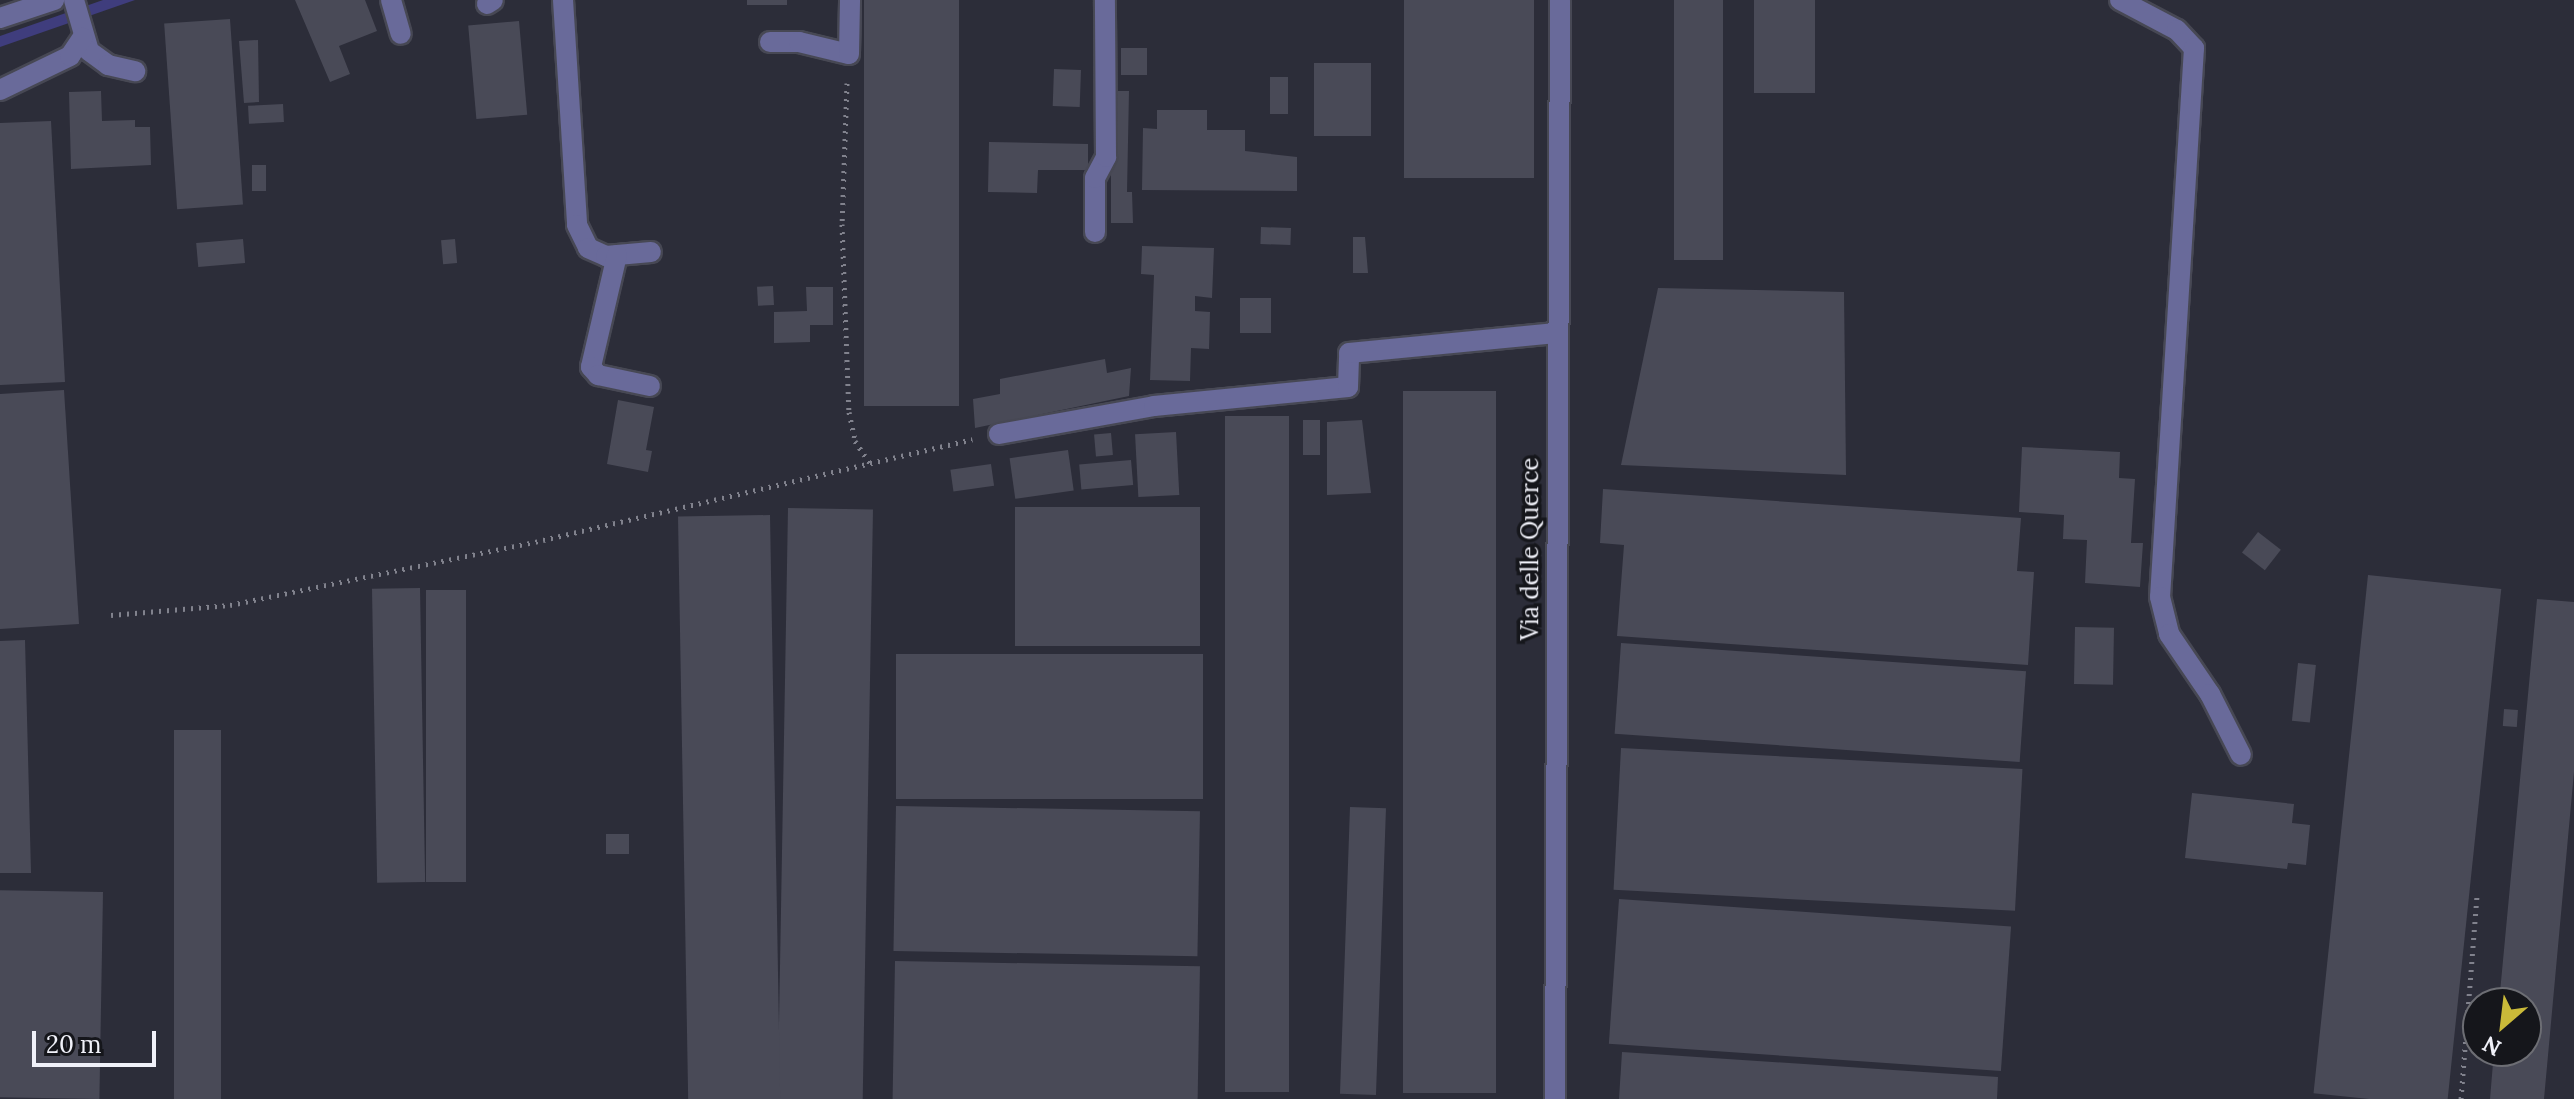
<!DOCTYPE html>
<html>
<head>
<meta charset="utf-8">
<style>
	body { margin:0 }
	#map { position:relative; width:2574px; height:1099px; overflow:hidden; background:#2c2d39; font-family:Lora,serif }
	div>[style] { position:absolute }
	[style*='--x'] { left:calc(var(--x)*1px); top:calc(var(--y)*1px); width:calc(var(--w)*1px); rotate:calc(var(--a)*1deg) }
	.water>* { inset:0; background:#3f3d7d }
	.building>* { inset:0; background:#494a57; transform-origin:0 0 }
	.path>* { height:5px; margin-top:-2.5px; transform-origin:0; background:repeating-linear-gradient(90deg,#81828d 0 2px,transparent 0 8px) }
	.roads { filter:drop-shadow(2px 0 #474854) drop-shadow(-2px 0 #474854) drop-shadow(0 2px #474854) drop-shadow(0 -2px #474854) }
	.minor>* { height:20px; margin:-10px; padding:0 10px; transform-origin:10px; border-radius:10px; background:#696a9a }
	span { translate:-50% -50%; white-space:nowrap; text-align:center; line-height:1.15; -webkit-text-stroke:7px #15161b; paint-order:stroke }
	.street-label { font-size:24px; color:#f0f1f9 }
	.north { position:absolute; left:2462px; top:987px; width:80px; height:80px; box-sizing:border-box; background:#15161b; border:2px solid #6d6e74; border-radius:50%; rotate:208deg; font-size:22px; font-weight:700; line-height:32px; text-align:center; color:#f0f1f9 }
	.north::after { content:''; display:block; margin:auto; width:28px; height:36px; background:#caba39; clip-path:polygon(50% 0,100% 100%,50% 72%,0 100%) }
	.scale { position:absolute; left:32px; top:1031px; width:124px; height:36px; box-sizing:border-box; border:4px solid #f0f1f9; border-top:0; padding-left:10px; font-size:24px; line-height:28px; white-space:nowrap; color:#f0f1f9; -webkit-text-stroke:6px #15161b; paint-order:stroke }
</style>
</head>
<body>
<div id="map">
	<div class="water">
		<i style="clip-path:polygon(103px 0,135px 0,0 47px,0 36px)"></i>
	</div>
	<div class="building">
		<i style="clip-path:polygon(295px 0,365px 0,377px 31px,339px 46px,350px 74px,330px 82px)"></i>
		<i style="left:747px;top:0;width:40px;height:5px"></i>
		<i style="left:864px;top:0;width:95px;height:406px"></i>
		<i style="left:1404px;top:0;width:130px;height:178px"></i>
		<i style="left:1674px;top:0;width:49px;height:260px"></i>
		<i style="left:1754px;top:0;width:61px;height:93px"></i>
		<i style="left:230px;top:19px;width:186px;height:66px;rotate:86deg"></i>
		<i style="left:519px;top:21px;width:94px;height:51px;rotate:85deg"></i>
		<i style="clip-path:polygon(258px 40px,259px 102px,244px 103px,239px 41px)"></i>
		<i style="left:1147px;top:48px;width:27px;height:26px;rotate:90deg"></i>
		<i style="left:1371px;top:63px;width:73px;height:57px;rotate:90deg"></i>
		<i style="left:1054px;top:69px;width:27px;height:37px;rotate:2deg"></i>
		<i style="left:1270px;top:77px;width:18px;height:37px"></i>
		<i style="clip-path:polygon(101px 91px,102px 121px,135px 120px,135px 127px,150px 127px,151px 165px,71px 169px,69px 92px)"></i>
		<i style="clip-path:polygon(1111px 91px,1129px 91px,1127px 192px,1132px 192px,1133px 223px,1111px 223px)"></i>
		<i style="left:283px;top:104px;width:18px;height:35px;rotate:87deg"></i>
		<i style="clip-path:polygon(1157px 110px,1207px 110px,1207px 130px,1245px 130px,1245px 151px,1297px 157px,1297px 191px,1142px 190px,1143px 128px,1157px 129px)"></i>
		<i style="clip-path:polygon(51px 121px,65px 382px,0 385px,0 123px)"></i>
		<i style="clip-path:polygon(989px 142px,1088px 144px,1088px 170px,1038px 170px,1037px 193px,988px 192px)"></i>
		<i style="left:252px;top:165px;width:14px;height:26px"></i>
		<i style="left:1261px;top:227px;width:30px;height:17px;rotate:2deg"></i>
		<i style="clip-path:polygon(1353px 237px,1365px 237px,1368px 273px,1353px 273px)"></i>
		<i style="left:243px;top:239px;width:24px;height:47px;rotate:85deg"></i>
		<i style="left:455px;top:239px;width:24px;height:14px;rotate:85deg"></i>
		<i style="clip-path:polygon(1142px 246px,1214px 248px,1212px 298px,1195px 296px,1195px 311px,1210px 312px,1209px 349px,1191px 348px,1190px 381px,1150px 380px,1154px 275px,1141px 274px)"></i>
		<i style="left:773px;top:286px;width:19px;height:16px;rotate:87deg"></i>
		<i style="clip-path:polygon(806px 287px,833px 287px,833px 325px,810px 325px,810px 342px,774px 343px,774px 312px,807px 311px)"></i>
		<i style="clip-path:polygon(1658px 288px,1844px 292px,1846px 475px,1621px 465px)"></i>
		<i style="left:1240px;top:298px;width:31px;height:35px"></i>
		<i style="clip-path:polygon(1105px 359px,1107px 373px,1131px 368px,1129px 396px,975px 428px,973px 399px,1000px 394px,1000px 379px)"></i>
		<i style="clip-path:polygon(64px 390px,79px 624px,0 629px,0 394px)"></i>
		<i style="left:1403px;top:391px;width:93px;height:702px"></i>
		<i style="clip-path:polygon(618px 400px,654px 407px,646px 450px,652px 451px,648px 472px,607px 464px)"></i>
		<i style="left:1225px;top:416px;width:64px;height:676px"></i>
		<i style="left:1303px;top:420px;width:17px;height:35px"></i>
		<i style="clip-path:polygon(1362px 420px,1371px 493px,1327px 495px,1327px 422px)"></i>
		<i style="left:1176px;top:432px;width:63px;height:41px;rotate:87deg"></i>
		<i style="left:1111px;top:433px;width:22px;height:17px;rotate:85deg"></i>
		<i style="clip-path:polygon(2022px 447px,2120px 452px,2119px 478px,2135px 479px,2131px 543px,2143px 543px,2140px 587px,2085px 583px,2087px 540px,2063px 539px,2064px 515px,2019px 512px)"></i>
		<i style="left:1068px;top:450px;width:41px;height:59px;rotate:82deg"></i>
		<i style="left:1131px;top:460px;width:25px;height:52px;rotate:85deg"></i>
		<i style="left:991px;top:464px;width:22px;height:41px;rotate:82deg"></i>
		<i style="clip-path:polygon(1603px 489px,2021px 518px,2017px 571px,2034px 572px,2028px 665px,1617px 636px,1624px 545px,1600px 543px)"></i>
		<i style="left:1200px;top:507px;width:139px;height:185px;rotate:90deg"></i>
		<i style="left:788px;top:508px;width:85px;height:591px;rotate:1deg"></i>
		<i style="left:770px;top:515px;width:584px;height:92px;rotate:89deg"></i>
		<i style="left:2258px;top:532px;width:29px;height:26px;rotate:38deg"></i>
		<i style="left:2368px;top:575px;width:134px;height:521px;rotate:6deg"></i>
		<i style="left:420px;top:588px;width:294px;height:48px;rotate:89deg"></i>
		<i style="left:426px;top:590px;width:40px;height:292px"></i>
		<i style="clip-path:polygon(2537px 599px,2574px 602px,2574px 772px,2544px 1099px,2490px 1099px,2494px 1051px,2526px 1051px,2526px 1003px,2499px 1003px)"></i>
		<i style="left:2075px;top:627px;width:39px;height:57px;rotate:1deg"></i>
		<i style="clip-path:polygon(25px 640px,31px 873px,0 873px,0 641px)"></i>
		<i style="left:1621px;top:643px;width:406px;height:91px;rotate:4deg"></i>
		<i style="left:896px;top:654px;width:307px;height:145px"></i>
		<i style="left:2298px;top:663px;width:18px;height:58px;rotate:6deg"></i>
		<i style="left:2504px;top:709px;width:14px;height:17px;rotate:4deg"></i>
		<i style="left:174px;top:730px;width:47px;height:369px"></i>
		<i style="left:1621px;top:748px;width:402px;height:142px;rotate:3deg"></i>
		<i style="clip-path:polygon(2192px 793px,2294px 804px,2292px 823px,2310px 825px,2306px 865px,2288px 863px,2287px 869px,2185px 858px)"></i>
		<i style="left:896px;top:806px;width:304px;height:145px;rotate:1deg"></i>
		<i style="left:1350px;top:807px;width:36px;height:287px;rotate:2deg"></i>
		<i style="left:606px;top:834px;width:23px;height:20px"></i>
		<i style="left:103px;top:892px;width:207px;height:103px;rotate:91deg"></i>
		<i style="left:1619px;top:899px;width:393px;height:145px;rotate:4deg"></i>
		<i style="left:895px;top:961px;width:305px;height:138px;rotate:1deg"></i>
		<i style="clip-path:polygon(1622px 1052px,1998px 1077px,1997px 1099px,1619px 1099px)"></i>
	</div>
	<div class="path">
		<i style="--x:847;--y:83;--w:141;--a:92"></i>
		<i style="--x:842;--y:224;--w:188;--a:87.9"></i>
		<i style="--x:849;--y:412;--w:30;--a:78"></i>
		<i style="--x:855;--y:441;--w:29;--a:56"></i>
		<i style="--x:111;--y:615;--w:119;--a:-4.8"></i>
		<i style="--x:230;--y:605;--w:320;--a:-11.7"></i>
		<i style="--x:543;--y:540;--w:441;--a:-13.2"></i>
		<i style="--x:2461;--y:1099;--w:204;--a:-85.5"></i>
	</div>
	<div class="roads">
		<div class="minor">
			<i style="--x:74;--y:0;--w:53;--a:73.6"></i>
			<i style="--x:89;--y:51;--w:24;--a:36"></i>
			<i style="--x:108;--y:65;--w:28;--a:13"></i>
			<i style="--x:391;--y:0;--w:35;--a:74"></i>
			<i style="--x:563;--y:0;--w:225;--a:86.4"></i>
			<i style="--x:577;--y:225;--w:25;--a:64"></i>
			<i style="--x:588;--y:248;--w:20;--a:24"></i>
			<i style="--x:606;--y:256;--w:45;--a:-5.1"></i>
			<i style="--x:2120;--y:0;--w:64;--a:27.8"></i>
			<i style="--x:2177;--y:30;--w:25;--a:47"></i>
			<i style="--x:2194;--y:48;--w:550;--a:93.54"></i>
			<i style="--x:2160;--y:597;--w:38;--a:76"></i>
			<i style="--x:2169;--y:634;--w:73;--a:55.7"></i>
			<i style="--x:2210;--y:694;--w:68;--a:63.1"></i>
			<i style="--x:487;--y:4;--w:7;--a:-34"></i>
			<i style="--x:0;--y:18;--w:57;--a:-18.4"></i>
			<i style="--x:770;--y:42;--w:29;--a:0"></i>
			<i style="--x:799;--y:42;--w:51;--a:13.5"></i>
			<i style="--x:849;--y:54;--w:54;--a:-88.9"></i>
			<i style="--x:0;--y:90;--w:78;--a:-25.9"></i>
			<i style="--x:70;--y:56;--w:22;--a:-56"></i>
			<i style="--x:1095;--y:232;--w:54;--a:-90"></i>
			<i style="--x:1095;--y:178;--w:24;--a:-62"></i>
			<i style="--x:1106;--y:157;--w:157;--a:-90.4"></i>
			<i style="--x:617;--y:255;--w:115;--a:103.1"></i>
			<i style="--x:591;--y:367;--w:11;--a:49"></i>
			<i style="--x:598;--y:375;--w:53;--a:11.9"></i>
			<i style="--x:999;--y:434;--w:158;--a:-10.2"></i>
			<i style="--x:1154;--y:406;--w:195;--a:-5.6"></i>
			<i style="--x:1348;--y:387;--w:34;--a:-88"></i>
			<i style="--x:1349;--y:353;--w:208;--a:-5.5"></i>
			<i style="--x:1555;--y:1099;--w:1099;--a:-89.74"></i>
		</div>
	</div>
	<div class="street-label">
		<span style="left:1530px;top:549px;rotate:-90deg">Via delle Querce</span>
	</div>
	<div class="north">N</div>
	<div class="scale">20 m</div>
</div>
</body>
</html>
